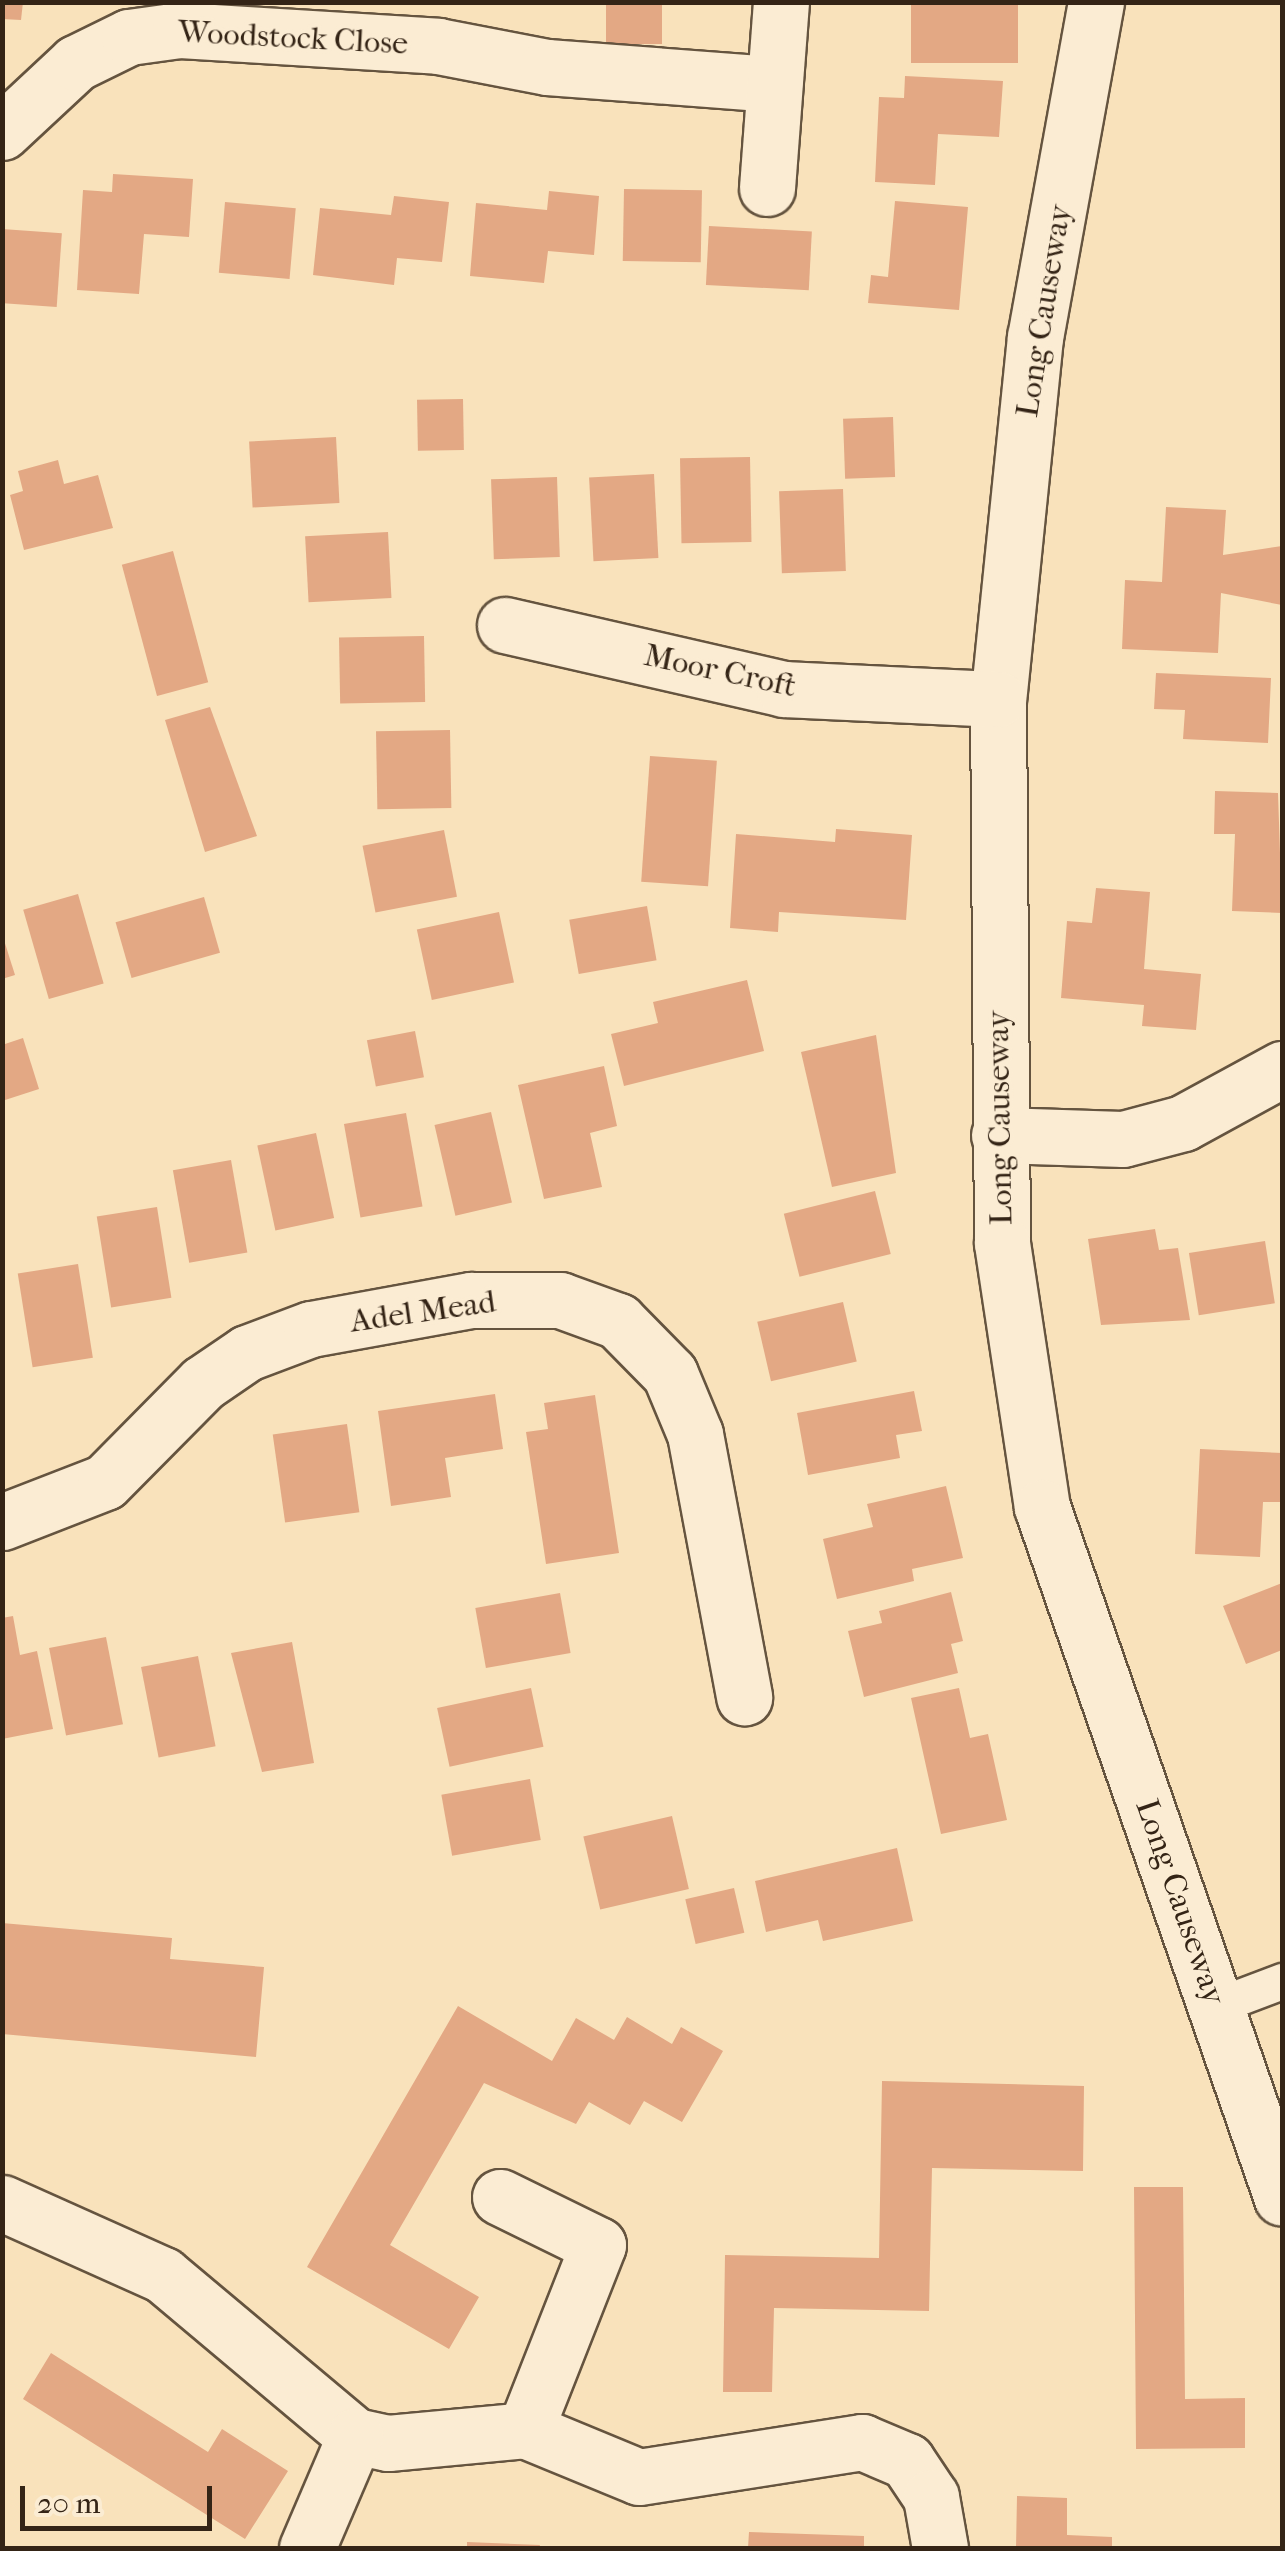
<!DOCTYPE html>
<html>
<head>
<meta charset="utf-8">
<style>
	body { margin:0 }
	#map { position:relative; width:1285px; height:2551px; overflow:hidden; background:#f9e2bb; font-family:"IM FELL French Canon",serif }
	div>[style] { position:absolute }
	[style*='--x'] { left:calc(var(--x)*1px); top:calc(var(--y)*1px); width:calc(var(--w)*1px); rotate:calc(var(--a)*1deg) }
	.building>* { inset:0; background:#e3a884; transform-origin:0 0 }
	.roads { filter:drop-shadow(2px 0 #65543f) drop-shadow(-2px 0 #65543f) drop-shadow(0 2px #65543f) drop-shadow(0 -2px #65543f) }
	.lane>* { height:35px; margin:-17.5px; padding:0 17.5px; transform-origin:17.5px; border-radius:17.5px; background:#fbecd3 }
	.street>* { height:55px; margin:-27.5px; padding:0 27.5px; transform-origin:27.5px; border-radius:27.5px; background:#fbecd3 }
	span { translate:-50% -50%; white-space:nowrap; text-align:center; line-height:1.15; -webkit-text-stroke:8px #fbecd3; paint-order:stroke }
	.street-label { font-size:32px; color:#342416 }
	.frame { position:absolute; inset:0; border:5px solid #342416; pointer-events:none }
	.scale { position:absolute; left:20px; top:2486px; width:192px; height:45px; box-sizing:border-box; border:5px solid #342416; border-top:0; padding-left:12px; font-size:30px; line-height:35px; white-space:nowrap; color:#342416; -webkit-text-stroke:8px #fbecd3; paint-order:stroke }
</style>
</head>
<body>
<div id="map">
	<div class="building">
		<i style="clip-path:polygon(2px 2px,23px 2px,21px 20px,2px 19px)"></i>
		<i style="left:606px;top:2px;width:56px;height:42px"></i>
		<i style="left:911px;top:2px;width:107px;height:61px"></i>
		<i style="clip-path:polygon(905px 76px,1003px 81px,999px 137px,938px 134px,935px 185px,875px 182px,879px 97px,904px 98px)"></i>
		<i style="clip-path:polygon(113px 174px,193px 179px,189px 237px,144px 234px,139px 294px,77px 290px,83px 190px,112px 192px)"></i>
		<i style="left:624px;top:189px;width:78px;height:72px;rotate:1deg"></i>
		<i style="clip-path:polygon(549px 191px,599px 196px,594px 255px,548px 251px,544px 283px,470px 276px,476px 203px,547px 210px)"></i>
		<i style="clip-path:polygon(394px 196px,449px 202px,442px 262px,397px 258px,394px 285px,313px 275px,320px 208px,391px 215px)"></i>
		<i style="clip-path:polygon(895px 201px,968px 207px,959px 310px,868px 303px,871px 275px,888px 277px)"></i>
		<i style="left:225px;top:202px;width:71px;height:71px;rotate:5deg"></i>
		<i style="left:709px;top:226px;width:103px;height:59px;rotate:3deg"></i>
		<i style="left:2px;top:229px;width:60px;height:74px;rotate:4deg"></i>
		<i style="left:463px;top:399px;width:51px;height:46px;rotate:89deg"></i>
		<i style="left:893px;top:417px;width:60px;height:50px;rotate:88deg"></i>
		<i style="left:336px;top:437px;width:66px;height:87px;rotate:87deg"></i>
		<i style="left:750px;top:457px;width:85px;height:70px;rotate:89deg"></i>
		<i style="clip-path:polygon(58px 460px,64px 484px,98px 475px,113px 528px,24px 550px,10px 495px,23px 491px,18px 471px)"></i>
		<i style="left:654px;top:474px;width:84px;height:65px;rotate:87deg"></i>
		<i style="left:557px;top:477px;width:80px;height:66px;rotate:88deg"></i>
		<i style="left:843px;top:489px;width:82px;height:64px;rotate:88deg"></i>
		<i style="clip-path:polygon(1166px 507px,1226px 510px,1223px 555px,1282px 546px,1282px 605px,1221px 593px,1218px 653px,1122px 649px,1125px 580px,1162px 582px)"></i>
		<i style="left:388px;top:532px;width:66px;height:83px;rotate:87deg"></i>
		<i style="left:173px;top:551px;width:136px;height:53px;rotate:75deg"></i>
		<i style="left:424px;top:636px;width:66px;height:85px;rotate:89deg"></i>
		<i style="clip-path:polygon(1156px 673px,1271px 678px,1268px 743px,1183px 739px,1185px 710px,1154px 709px)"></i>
		<i style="clip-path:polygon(210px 707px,257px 836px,205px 852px,165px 720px)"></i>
		<i style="left:450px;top:730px;width:78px;height:74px;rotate:89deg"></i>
		<i style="left:650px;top:756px;width:67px;height:126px;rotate:4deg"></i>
		<i style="clip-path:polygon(1215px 791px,1278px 793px,1282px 913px,1232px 911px,1235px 834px,1214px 834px)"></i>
		<i style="clip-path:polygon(836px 829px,912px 835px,906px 920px,779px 912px,778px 932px,730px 928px,736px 834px,835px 842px)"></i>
		<i style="left:444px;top:830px;width:68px;height:83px;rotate:79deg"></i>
		<i style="clip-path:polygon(1096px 888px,1150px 892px,1144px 969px,1201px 974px,1196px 1030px,1142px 1026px,1144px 1005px,1061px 998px,1067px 921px,1092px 923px)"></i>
		<i style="left:78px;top:894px;width:93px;height:57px;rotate:74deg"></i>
		<i style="left:204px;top:897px;width:58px;height:92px;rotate:74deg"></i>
		<i style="left:647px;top:906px;width:55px;height:79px;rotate:80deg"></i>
		<i style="left:499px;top:912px;width:72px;height:84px;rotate:78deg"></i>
		<i style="clip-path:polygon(3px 937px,15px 975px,2px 979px,2px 938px)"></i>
		<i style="clip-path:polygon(747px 980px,764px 1051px,624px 1086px,611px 1034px,658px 1023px,653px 1002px)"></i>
		<i style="left:415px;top:1031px;width:47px;height:49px;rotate:79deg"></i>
		<i style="clip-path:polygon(876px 1035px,896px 1173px,832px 1187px,801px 1052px)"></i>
		<i style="clip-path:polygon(23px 1038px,39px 1089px,2px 1101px,2px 1045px)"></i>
		<i style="clip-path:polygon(604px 1066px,617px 1126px,590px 1133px,602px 1187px,544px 1199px,518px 1085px)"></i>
		<i style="left:491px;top:1112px;width:93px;height:58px;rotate:77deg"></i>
		<i style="left:406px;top:1113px;width:95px;height:63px;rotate:80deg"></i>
		<i style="left:316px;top:1133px;width:87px;height:60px;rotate:78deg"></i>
		<i style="left:231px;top:1160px;width:94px;height:59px;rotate:80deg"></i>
		<i style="left:875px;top:1191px;width:65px;height:94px;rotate:76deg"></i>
		<i style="left:157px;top:1207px;width:92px;height:61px;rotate:81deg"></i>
		<i style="clip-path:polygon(1155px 1229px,1159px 1250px,1178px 1248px,1190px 1320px,1101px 1325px,1088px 1239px)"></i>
		<i style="left:1265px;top:1241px;width:63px;height:77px;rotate:81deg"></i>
		<i style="left:78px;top:1264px;width:95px;height:61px;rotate:81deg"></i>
		<i style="left:843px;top:1302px;width:61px;height:88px;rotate:77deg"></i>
		<i style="clip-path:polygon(914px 1391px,922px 1431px,896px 1435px,900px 1458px,808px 1475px,797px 1413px)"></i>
		<i style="clip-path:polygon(495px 1394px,503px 1449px,445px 1458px,451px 1497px,391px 1506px,378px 1411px)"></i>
		<i style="clip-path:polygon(595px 1395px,619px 1553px,546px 1564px,526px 1432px,548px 1429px,544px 1403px)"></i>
		<i style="left:347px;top:1424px;width:89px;height:75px;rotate:82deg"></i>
		<i style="clip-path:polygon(1200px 1449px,1282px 1453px,1282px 1502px,1263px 1502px,1260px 1557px,1195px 1554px)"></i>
		<i style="clip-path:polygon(946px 1486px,963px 1558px,912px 1569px,914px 1581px,837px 1599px,823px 1539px,873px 1527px,867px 1504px)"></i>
		<i style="clip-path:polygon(1282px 1583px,1282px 1650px,1246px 1664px,1223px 1606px)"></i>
		<i style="clip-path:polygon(951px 1592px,963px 1641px,951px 1644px,958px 1673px,864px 1697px,848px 1631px,882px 1623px,879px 1611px)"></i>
		<i style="left:560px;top:1593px;width:61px;height:86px;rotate:80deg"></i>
		<i style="clip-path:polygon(13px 1616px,20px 1655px,37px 1651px,53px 1729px,2px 1739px,2px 1618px)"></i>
		<i style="left:106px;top:1637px;width:89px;height:58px;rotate:79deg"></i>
		<i style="clip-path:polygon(292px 1642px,314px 1763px,262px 1772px,231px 1653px)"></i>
		<i style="left:198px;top:1656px;width:92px;height:58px;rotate:79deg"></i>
		<i style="left:531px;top:1688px;width:60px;height:96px;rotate:78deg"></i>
		<i style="clip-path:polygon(959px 1688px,970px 1738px,988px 1734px,1007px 1820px,941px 1834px,911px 1698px)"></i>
		<i style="left:530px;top:1779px;width:62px;height:90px;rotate:80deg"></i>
		<i style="left:672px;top:1816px;width:75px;height:91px;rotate:77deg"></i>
		<i style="clip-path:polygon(897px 1848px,913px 1921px,823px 1941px,818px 1920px,766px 1932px,755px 1881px)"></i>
		<i style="left:734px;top:1888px;width:46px;height:50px;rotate:77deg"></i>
		<i style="clip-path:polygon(2px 1923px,172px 1938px,170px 1959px,264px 1967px,256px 2057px,2px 2034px)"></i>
		<i style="clip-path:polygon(458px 2006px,552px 2061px,576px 2018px,614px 2040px,627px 2017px,672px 2044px,681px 2027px,723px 2051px,682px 2122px,644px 2101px,630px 2125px,589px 2102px,576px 2124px,484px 2083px,390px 2245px,479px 2297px,449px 2349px,307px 2267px)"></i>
		<i style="clip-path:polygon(882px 2081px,1084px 2086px,1083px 2171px,932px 2168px,929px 2311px,774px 2308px,772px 2392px,723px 2392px,725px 2255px,879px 2258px)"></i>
		<i style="clip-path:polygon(1134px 2187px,1183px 2187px,1185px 2399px,1245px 2398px,1245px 2448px,1136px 2449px)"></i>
		<i style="clip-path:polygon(51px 2353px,208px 2452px,222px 2429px,288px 2471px,245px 2539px,23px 2399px)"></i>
		<i style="clip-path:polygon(1017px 2496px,1067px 2498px,1067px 2535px,1112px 2537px,1112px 2548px,1016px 2548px)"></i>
		<i style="clip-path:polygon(749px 2532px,864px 2536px,864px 2548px,748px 2548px)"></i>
		<i style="clip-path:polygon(467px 2542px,540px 2545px,539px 2548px,467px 2548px)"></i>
	</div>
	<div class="roads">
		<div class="lane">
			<i style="--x:1216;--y:2006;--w:71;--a:-20.7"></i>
		</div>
		<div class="street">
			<i style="--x:1096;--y:2;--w:341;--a:100.3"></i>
			<i style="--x:1035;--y:337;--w:364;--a:95.8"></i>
			<i style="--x:998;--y:699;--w:544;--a:89.58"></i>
			<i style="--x:1002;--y:1243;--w:267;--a:81.4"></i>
			<i style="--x:1042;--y:1507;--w:731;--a:70.85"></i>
			<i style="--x:2;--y:132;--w:101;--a:-43"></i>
			<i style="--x:76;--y:63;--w:59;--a:-26.1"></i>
			<i style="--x:129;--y:37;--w:51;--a:-7.8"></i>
			<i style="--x:180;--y:30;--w:258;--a:3.5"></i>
			<i style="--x:438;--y:46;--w:111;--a:10.9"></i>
			<i style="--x:547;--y:67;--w:228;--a:4.3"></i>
			<i style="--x:767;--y:188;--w:187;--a:-85.7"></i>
			<i style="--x:505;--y:625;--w:286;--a:12.9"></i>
			<i style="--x:784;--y:689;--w:214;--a:2.7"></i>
			<i style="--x:999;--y:1135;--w:124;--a:1.8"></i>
			<i style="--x:1123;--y:1139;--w:62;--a:-14.9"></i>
			<i style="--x:1183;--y:1123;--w:113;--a:-28.6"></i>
			<i style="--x:2;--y:1522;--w:110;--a:-21.2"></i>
			<i style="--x:105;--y:1482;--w:139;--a:-45.3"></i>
			<i style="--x:203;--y:1383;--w:53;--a:-34.3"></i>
			<i style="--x:247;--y:1353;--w:68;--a:-20.6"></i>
			<i style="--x:311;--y:1329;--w:163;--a:-10.3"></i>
			<i style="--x:471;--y:1300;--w:89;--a:0"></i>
			<i style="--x:560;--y:1300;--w:62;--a:19.9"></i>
			<i style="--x:618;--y:1321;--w:74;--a:45.5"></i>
			<i style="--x:670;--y:1374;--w:65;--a:67.4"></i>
			<i style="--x:695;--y:1434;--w:268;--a:79.4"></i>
			<i style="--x:500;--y:2197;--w:109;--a:26.1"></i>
			<i style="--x:598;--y:2245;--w:199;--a:111.5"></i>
			<i style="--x:2;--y:2203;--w:176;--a:24.1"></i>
			<i style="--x:163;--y:2275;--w:251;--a:40"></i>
			<i style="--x:355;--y:2436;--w:34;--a:12"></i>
			<i style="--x:388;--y:2443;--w:138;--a:-5.4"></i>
			<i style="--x:525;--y:2430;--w:123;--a:22.4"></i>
			<i style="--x:639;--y:2477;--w:226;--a:-8.9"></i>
			<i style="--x:862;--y:2442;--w:49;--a:22.9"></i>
			<i style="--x:907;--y:2461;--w:43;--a:56.3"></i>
			<i style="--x:931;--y:2497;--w:52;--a:80"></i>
			<i style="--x:307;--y:2548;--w:122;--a:-66.8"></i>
		</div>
	</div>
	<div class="street-label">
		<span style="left:293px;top:38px;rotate:3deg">Woodstock Close</span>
		<span style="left:1044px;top:311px;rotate:-81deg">Long Causeway</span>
		<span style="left:720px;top:671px;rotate:12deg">Moor Croft</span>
		<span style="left:1000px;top:1118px;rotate:-91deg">Long Causeway</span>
		<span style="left:423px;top:1312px;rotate:-8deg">Adel Mead</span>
		<span style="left:1180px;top:1902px;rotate:71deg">Long Causeway</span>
	</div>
	<div class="frame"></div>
	<div class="scale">20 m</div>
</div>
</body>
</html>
